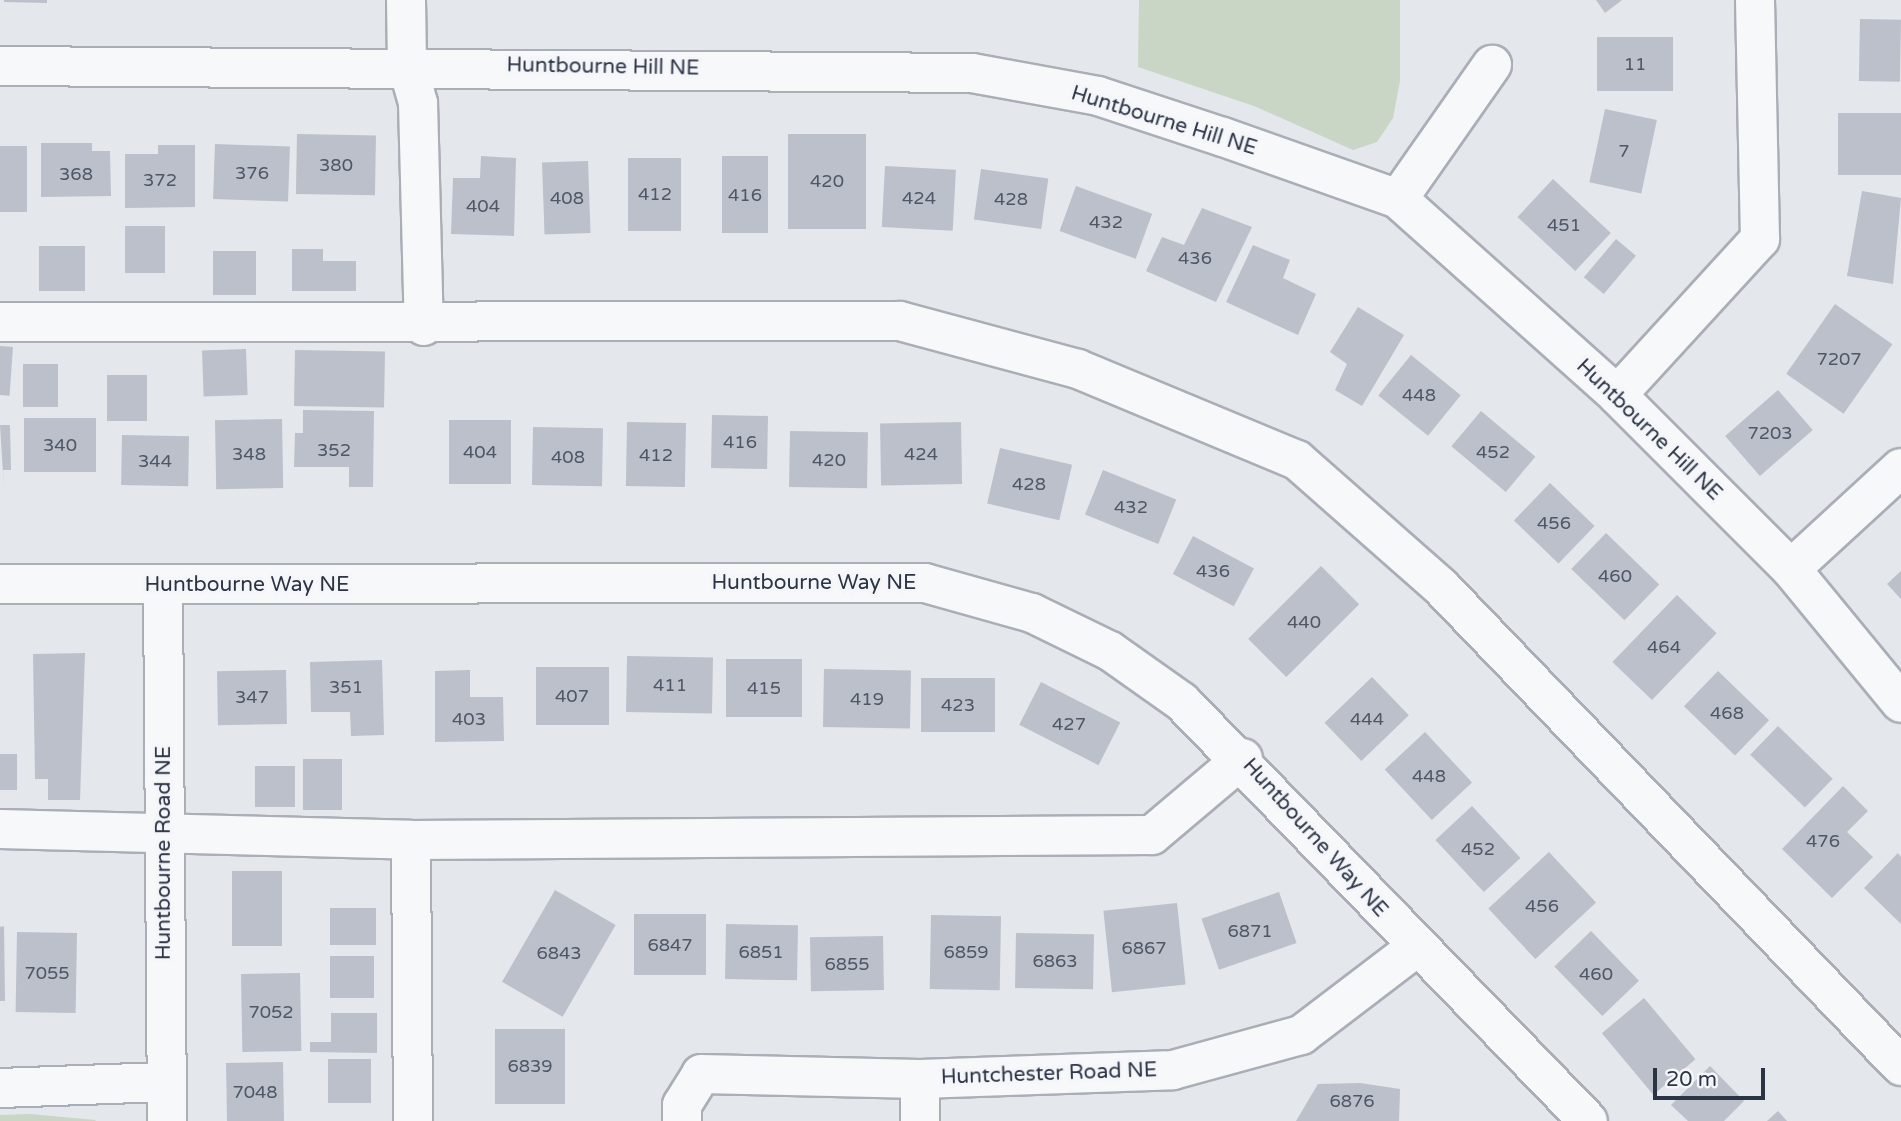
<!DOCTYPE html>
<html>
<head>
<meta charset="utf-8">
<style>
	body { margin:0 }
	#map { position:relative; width:1901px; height:1121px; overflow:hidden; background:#e4e7ec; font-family:"Varela Round",sans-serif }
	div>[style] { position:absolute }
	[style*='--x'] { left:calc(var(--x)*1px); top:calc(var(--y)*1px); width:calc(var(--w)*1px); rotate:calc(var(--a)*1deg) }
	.green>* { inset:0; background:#c9d6c5 }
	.building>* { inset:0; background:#bbc0ca; transform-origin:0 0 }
	.roads { filter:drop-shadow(2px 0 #a9aeb7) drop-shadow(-2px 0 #a9aeb7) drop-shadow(0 2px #a9aeb7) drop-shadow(0 -2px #a9aeb7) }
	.minor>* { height:38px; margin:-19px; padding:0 19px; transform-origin:19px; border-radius:19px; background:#f7f8fa }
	span { translate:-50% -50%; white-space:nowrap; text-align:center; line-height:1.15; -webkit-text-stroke:7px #f4f6f9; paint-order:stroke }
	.number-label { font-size:18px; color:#4f5766 }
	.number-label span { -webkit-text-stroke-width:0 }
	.street-label { font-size:21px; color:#2b3445 }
	.scale { position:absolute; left:1653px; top:1068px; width:112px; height:32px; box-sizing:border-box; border:4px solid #2b3445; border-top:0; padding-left:9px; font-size:21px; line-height:24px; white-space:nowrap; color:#2b3445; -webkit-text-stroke:5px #f4f6f9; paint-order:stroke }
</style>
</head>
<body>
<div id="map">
	<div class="green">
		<i style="clip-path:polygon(1139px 0,1400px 0,1400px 81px,1393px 118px,1377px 142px,1353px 150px,1254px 106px,1138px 67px)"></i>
		<i style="clip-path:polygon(30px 1114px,95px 1120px,96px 1121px,0 1121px,0 1115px)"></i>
	</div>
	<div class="building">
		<i style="clip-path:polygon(4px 0,47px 0,47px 3px,4px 2px)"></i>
		<i style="clip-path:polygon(1596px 0,1622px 0,1605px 13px)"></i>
		<i style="left:1860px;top:19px;width:41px;height:62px;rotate:1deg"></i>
		<i style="left:1597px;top:37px;width:76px;height:54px"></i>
		<i style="left:1605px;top:109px;width:53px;height:75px;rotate:12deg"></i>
		<i style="left:1901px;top:113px;width:62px;height:63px;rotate:90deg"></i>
		<i style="left:297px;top:134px;width:79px;height:60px;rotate:1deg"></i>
		<i style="left:788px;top:134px;width:78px;height:95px"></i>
		<i style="clip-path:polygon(41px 143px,92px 143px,92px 151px,110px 151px,111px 196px,41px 197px)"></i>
		<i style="left:215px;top:144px;width:75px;height:55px;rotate:2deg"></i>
		<i style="clip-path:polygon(158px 145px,195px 145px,195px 207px,125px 208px,125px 154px,158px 154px)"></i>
		<i style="left:0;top:146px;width:27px;height:66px"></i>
		<i style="clip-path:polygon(481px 156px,516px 158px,514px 236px,451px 234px,453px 178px,480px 178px)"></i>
		<i style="left:722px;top:156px;width:46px;height:77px"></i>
		<i style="left:628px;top:158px;width:53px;height:73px"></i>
		<i style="left:588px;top:161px;width:72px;height:46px;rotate:88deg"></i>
		<i style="left:885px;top:166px;width:71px;height:61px;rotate:3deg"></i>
		<i style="left:981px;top:169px;width:68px;height:51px;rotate:8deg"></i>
		<i style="left:1553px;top:179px;width:79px;height:52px;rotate:43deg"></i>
		<i style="left:1076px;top:186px;width:81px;height:48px;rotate:20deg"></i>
		<i style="clip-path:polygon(1862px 191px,1901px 198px,1893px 284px,1847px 276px)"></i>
		<i style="clip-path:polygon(1202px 208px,1252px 227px,1216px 302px,1146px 271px,1162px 237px,1184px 245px)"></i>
		<i style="left:125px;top:226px;width:40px;height:47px"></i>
		<i style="left:1616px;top:239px;width:26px;height:50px;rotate:40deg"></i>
		<i style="clip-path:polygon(1253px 245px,1290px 260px,1283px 278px,1316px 294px,1298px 335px,1226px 302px)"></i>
		<i style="left:39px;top:246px;width:46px;height:45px"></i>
		<i style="clip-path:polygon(292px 249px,323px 249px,323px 261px,356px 261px,356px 291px,292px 291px)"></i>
		<i style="left:213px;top:251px;width:43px;height:44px"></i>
		<i style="left:1835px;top:304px;width:70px;height:85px;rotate:35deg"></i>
		<i style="clip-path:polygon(1358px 307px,1404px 335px,1362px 406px,1335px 390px,1347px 364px,1330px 352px)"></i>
		<i style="left:0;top:346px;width:13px;height:49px;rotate:4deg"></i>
		<i style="left:246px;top:349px;width:46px;height:44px;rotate:88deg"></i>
		<i style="left:295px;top:350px;width:90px;height:56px;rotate:1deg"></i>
		<i style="left:1411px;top:355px;width:64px;height:52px;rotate:39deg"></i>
		<i style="left:23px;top:364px;width:35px;height:43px"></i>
		<i style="left:107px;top:375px;width:40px;height:46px"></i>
		<i style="left:1778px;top:390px;width:53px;height:70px;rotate:49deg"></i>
		<i style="clip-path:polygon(303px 410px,374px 411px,373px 487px,349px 487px,349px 467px,294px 467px,295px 433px,303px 433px)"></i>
		<i style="left:1481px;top:411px;width:71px;height:46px;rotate:40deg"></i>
		<i style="left:712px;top:415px;width:56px;height:53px;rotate:1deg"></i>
		<i style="left:24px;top:418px;width:72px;height:54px"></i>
		<i style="left:282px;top:419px;width:69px;height:67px;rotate:89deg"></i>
		<i style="left:449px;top:420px;width:62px;height:64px"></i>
		<i style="left:627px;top:422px;width:59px;height:64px;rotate:1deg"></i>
		<i style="left:961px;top:422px;width:62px;height:81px;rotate:89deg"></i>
		<i style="clip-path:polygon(0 425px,10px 425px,11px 470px,3px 470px,4px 490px)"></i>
		<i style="left:533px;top:427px;width:70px;height:58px;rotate:1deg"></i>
		<i style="left:790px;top:431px;width:78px;height:56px;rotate:1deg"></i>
		<i style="left:122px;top:435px;width:67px;height:50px;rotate:1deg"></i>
		<i style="left:1000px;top:448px;width:74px;height:57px;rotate:13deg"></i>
		<i style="left:1103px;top:470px;width:79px;height:48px;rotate:22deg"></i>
		<i style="left:1550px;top:483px;width:62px;height:52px;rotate:44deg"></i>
		<i style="left:1606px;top:533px;width:74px;height:50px;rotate:44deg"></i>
		<i style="left:1193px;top:536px;width:69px;height:43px;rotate:28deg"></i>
		<i style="left:1321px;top:566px;width:54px;height:103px;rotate:45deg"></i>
		<i style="clip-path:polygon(1901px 571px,1901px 599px,1887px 584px)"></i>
		<i style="left:1677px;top:595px;width:55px;height:93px;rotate:44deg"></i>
		<i style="clip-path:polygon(85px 653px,80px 800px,48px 800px,48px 779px,35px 779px,33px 654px)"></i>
		<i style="left:627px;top:656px;width:86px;height:56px;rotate:1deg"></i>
		<i style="left:726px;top:659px;width:76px;height:58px"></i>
		<i style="clip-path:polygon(382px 660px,384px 735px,351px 736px,350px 712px,311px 712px,310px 662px)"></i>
		<i style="left:536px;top:667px;width:73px;height:58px"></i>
		<i style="left:824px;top:669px;width:87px;height:58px;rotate:1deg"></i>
		<i style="left:286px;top:670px;width:54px;height:69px;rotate:89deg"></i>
		<i style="clip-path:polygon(470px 670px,470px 697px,503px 697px,504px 741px,435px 742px,435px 671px)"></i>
		<i style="left:1718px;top:671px;width:71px;height:49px;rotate:44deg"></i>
		<i style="left:1372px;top:677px;width:53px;height:66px;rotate:46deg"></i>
		<i style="left:921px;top:678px;width:74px;height:54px"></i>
		<i style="left:1041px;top:682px;width:89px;height:48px;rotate:27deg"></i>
		<i style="left:1778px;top:726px;width:76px;height:40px;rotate:44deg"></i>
		<i style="left:1425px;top:732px;width:69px;height:55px;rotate:47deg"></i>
		<i style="left:0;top:754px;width:17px;height:36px"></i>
		<i style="left:303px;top:759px;width:39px;height:51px"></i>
		<i style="left:255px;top:766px;width:40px;height:41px"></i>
		<i style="clip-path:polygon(1843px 786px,1868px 811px,1847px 832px,1873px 857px,1832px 898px,1782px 849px)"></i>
		<i style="left:1472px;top:806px;width:71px;height:50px;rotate:47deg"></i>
		<i style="left:1549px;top:852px;width:69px;height:83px;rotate:47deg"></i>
		<i style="clip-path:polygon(1898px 853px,1901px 857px,1901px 924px,1864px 888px)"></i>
		<i style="left:232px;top:871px;width:50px;height:75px"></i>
		<i style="left:555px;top:890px;width:70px;height:106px;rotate:30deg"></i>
		<i style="left:1279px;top:892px;width:54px;height:82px;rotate:71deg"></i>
		<i style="left:1177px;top:903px;width:82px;height:74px;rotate:84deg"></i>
		<i style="left:330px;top:908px;width:46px;height:37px"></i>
		<i style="left:634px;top:914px;width:72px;height:61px"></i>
		<i style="left:931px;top:915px;width:70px;height:74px;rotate:1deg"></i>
		<i style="left:726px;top:924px;width:72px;height:55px;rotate:1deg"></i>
		<i style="clip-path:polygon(4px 926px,5px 1001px,0 1001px,0 927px)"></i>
		<i style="left:1591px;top:931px;width:69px;height:51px;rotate:46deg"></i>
		<i style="left:17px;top:932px;width:60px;height:80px;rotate:1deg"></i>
		<i style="left:1016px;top:933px;width:78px;height:55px;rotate:1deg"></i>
		<i style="left:883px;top:936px;width:54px;height:73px;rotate:89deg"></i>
		<i style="left:330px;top:956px;width:44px;height:42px"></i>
		<i style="left:300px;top:973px;width:78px;height:59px;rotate:89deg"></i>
		<i style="left:1644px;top:998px;width:80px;height:55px;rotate:50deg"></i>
		<i style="clip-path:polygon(331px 1013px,377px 1013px,377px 1053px,310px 1052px,310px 1042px,331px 1042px)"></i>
		<i style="left:495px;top:1029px;width:70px;height:75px"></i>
		<i style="left:328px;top:1059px;width:43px;height:44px"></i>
		<i style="left:283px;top:1062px;width:59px;height:57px;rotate:89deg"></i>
		<i style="clip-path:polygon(1710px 1066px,1744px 1101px,1724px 1121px,1688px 1121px,1671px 1105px)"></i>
		<i style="clip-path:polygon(1360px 1083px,1400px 1089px,1399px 1121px,1296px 1121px,1318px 1084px)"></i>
		<i style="clip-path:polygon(1778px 1111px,1787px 1121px,1767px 1121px)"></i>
	</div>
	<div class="roads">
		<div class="minor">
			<i style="--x:406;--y:0;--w:64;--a:89.1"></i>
			<i style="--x:407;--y:64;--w:41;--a:74.2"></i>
			<i style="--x:418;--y:103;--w:223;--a:88.5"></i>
			<i style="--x:0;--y:66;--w:972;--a:0.41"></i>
			<i style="--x:972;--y:73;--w:128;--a:10.3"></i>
			<i style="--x:1098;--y:96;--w:132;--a:18.2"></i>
			<i style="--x:1223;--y:137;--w:186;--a:19.5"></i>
			<i style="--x:1398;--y:199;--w:294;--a:41.8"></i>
			<i style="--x:1617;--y:395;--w:246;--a:45"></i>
			<i style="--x:1791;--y:569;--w:173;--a:50.6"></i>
			<i style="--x:1398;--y:199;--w:164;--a:-55"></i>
			<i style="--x:0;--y:322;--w:900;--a:-0.06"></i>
			<i style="--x:900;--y:321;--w:184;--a:15.1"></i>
			<i style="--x:1078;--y:369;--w:237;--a:22.6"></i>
			<i style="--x:1297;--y:460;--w:192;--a:41.4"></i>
			<i style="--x:1441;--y:587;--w:664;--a:46.16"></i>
			<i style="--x:1617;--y:395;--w:212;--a:-47.5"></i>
			<i style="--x:1760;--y:239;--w:239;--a:-91.2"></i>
			<i style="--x:1791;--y:569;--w:149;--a:-42.6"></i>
			<i style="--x:0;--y:584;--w:925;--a:-0.06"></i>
			<i style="--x:925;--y:583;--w:111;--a:15.7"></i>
			<i style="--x:1032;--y:613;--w:87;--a:26"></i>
			<i style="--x:1110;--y:651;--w:88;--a:35.3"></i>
			<i style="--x:1182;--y:702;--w:583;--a:45.9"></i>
			<i style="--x:163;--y:586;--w:535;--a:89.57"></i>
			<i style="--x:0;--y:829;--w:411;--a:1.5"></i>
			<i style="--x:411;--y:840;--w:741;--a:-0.39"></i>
			<i style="--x:1152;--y:835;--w:119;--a:-40.2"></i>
			<i style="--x:411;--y:840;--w:281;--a:89.6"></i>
			<i style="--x:0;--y:1088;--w:166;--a:-2.1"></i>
			<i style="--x:682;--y:1121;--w:16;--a:-90"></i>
			<i style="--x:682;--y:1105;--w:36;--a:-58"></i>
			<i style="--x:701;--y:1074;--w:219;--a:1.3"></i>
			<i style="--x:920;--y:1079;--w:253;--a:-2"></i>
			<i style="--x:1173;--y:1070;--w:133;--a:-15.3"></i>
			<i style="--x:1301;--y:1035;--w:143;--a:-37.3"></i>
			<i style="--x:920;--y:1121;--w:42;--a:-90"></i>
		</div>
	</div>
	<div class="number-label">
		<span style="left:1635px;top:64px">11</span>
		<span style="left:1624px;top:151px">7</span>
		<span style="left:336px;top:165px">380</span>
		<span style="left:252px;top:173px">376</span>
		<span style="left:76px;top:174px">368</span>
		<span style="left:160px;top:180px">372</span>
		<span style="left:827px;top:181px">420</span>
		<span style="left:655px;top:194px">412</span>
		<span style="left:745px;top:195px">416</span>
		<span style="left:567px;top:198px">408</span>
		<span style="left:919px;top:198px">424</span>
		<span style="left:1011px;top:199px">428</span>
		<span style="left:483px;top:206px">404</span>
		<span style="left:1106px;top:222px">432</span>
		<span style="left:1564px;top:225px">451</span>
		<span style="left:1195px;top:258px">436</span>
		<span style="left:1839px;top:359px">7207</span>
		<span style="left:1419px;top:395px">448</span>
		<span style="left:1770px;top:433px">7203</span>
		<span style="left:740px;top:442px">416</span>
		<span style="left:60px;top:445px">340</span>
		<span style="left:334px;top:450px">352</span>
		<span style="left:480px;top:452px">404</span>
		<span style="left:1493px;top:452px">452</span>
		<span style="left:249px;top:454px">348</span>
		<span style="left:921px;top:454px">424</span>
		<span style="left:656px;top:455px">412</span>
		<span style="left:568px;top:457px">408</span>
		<span style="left:829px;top:460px">420</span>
		<span style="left:155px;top:461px">344</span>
		<span style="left:1029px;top:484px">428</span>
		<span style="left:1131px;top:507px">432</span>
		<span style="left:1554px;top:523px">456</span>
		<span style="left:1213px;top:571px">436</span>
		<span style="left:1615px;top:576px">460</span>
		<span style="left:1304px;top:622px">440</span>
		<span style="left:1664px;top:647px">464</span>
		<span style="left:670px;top:685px">411</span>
		<span style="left:346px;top:687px">351</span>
		<span style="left:764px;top:688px">415</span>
		<span style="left:572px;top:696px">407</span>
		<span style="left:252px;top:697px">347</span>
		<span style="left:867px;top:699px">419</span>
		<span style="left:958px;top:705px">423</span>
		<span style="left:1727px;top:713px">468</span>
		<span style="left:469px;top:719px">403</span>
		<span style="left:1367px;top:719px">444</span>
		<span style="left:1069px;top:724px">427</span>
		<span style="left:1429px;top:776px">448</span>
		<span style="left:1823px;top:841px">476</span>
		<span style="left:1478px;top:849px">452</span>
		<span style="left:1542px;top:906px">456</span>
		<span style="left:1250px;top:931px">6871</span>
		<span style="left:670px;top:945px">6847</span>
		<span style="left:1144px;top:948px">6867</span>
		<span style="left:761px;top:952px">6851</span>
		<span style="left:966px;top:952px">6859</span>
		<span style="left:559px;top:953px">6843</span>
		<span style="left:1055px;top:961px">6863</span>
		<span style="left:847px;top:964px">6855</span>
		<span style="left:47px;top:973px">7055</span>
		<span style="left:1596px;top:974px">460</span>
		<span style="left:271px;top:1012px">7052</span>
		<span style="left:530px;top:1066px">6839</span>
		<span style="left:255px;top:1092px">7048</span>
		<span style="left:1352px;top:1101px">6876</span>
	</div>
	<div class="street-label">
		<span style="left:603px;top:67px;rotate:1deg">Huntbourne Hill NE</span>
		<span style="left:1164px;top:121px;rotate:17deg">Huntbourne Hill NE</span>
		<span style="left:1649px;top:430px;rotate:44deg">Huntbourne Hill NE</span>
		<span style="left:814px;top:583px">Huntbourne Way NE</span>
		<span style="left:247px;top:585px">Huntbourne Way NE</span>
		<span style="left:1315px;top:838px;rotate:48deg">Huntbourne Way NE</span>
		<span style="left:164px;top:853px;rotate:-90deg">Huntbourne Road NE</span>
		<span style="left:1049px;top:1074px;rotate:-2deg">Huntchester Road NE</span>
	</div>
	<div class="scale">20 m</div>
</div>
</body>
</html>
